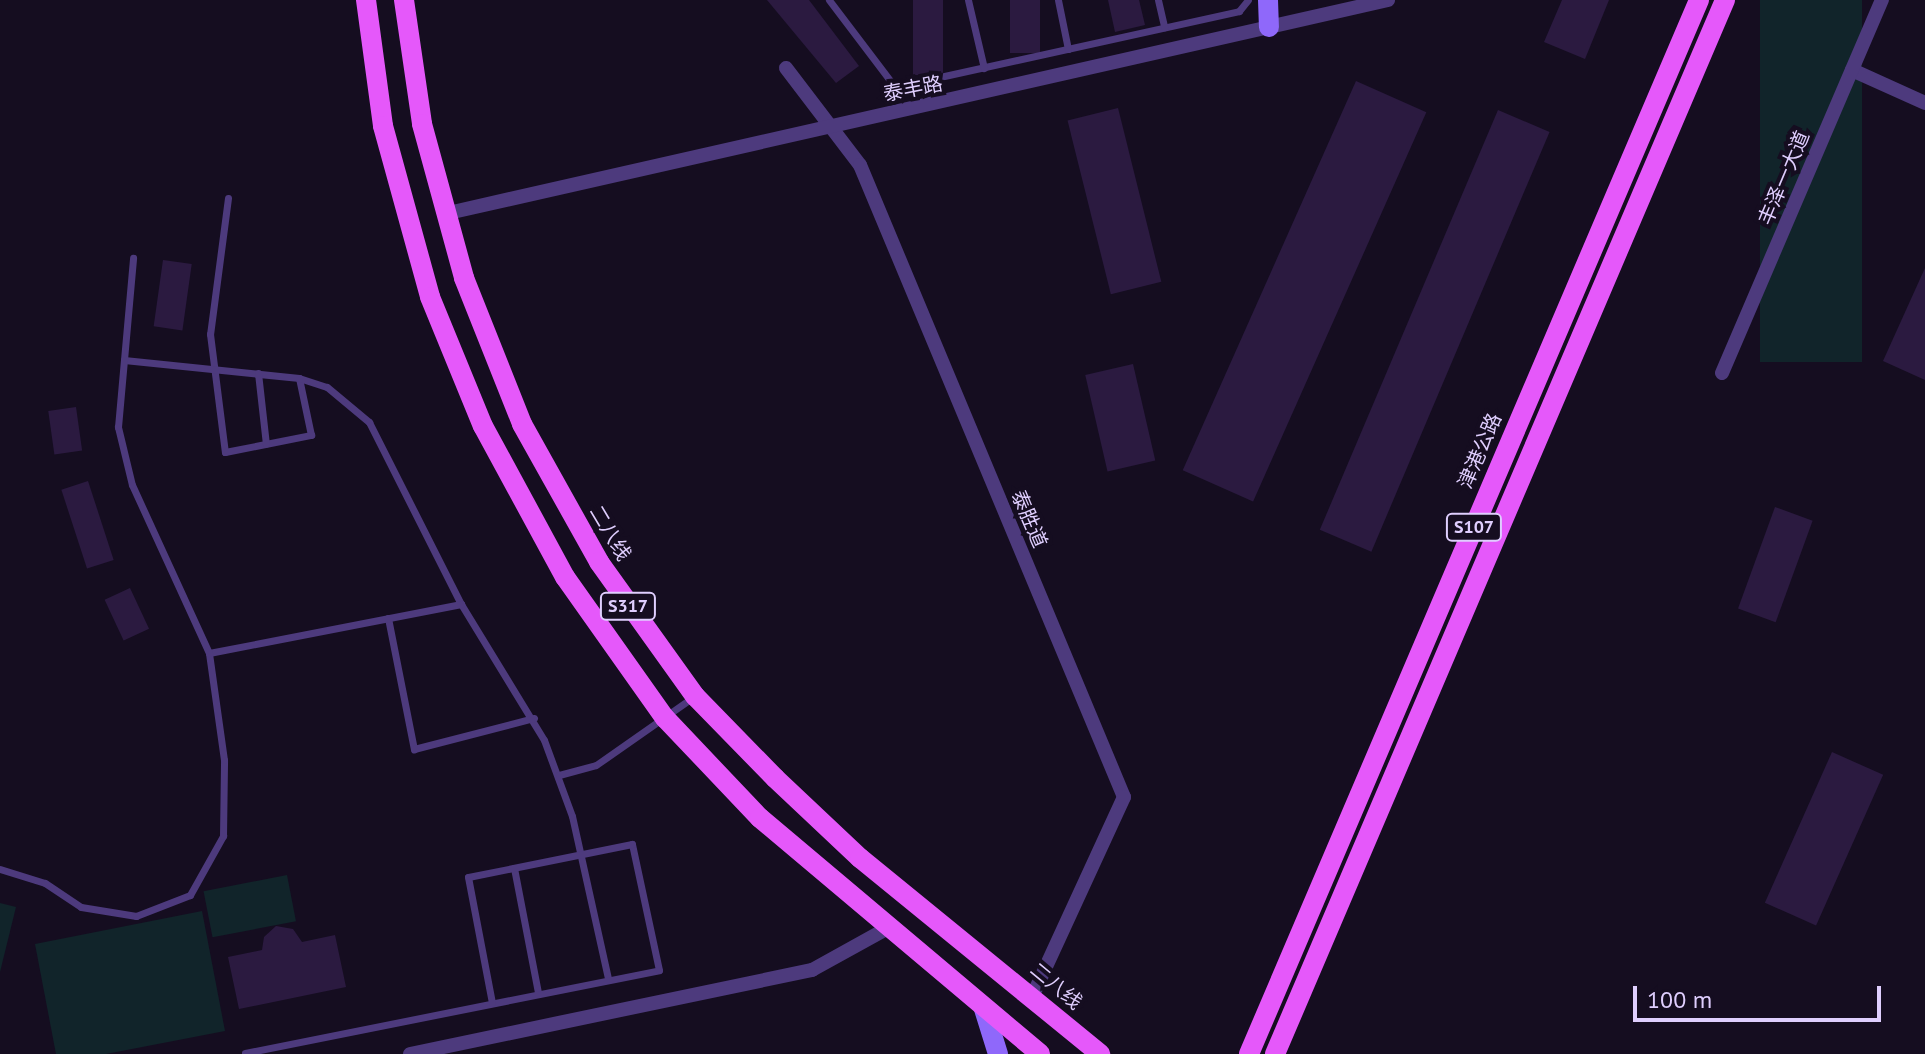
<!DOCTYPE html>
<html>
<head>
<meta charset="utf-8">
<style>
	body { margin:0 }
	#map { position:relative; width:1925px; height:1054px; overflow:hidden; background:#150d20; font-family:"PT Sans","Noto Sans SC",sans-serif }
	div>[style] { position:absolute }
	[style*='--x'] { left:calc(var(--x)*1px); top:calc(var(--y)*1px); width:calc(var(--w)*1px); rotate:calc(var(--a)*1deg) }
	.green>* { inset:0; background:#11242a; transform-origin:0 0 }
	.building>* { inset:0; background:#2b1a40; transform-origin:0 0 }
	.lane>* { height:7px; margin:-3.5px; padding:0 3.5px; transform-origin:3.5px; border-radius:3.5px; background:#4d3a7d }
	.street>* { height:14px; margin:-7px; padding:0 7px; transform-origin:7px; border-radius:7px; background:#4d3a7d }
	.secondary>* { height:20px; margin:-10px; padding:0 10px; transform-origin:10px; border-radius:10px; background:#8f68fa }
	.primary>* { height:20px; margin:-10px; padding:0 10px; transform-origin:10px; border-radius:10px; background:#e558fa }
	span { translate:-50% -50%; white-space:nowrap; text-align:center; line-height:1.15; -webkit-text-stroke:8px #150d20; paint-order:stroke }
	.shield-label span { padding:2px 6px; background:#150d20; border:2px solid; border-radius:6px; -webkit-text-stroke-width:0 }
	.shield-label { font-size:18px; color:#dfcefe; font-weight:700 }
	.street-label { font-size:20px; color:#dfcefe }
	.scale { position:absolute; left:1633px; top:986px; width:248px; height:36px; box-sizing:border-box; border:4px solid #dfcefe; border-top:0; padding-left:10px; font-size:24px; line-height:28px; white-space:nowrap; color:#dfcefe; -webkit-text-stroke:6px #150d20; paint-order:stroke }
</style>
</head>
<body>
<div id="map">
	<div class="green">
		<i style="left:1760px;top:0;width:102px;height:362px"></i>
		<i style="left:287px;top:875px;width:47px;height:85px;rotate:79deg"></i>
		<i style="clip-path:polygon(0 903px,16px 907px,0 972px)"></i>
		<i style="clip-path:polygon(202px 911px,225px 1031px,106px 1054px,56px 1054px,35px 944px)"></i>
	</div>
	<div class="building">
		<i style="clip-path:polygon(767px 0,809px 0,859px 66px,836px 83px)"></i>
		<i style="left:913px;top:0;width:30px;height:75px"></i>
		<i style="left:1010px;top:0;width:30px;height:53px"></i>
		<i style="clip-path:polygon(1108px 0,1139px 0,1145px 25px,1115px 32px)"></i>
		<i style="clip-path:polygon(1562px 0,1609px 0,1585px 59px,1544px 42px)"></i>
		<i style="left:1356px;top:81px;width:77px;height:426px;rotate:24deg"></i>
		<i style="left:1118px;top:108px;width:179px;height:52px;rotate:76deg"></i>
		<i style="left:1498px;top:110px;width:56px;height:456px;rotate:23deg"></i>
		<i style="left:163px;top:260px;width:29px;height:67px;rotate:8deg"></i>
		<i style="clip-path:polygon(1925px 268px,1925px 380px,1883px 361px)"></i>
		<i style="left:1133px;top:364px;width:99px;height:49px;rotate:77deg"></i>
		<i style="left:76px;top:407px;width:44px;height:28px;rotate:82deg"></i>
		<i style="left:88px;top:481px;width:83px;height:28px;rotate:72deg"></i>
		<i style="left:1775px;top:507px;width:40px;height:108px;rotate:20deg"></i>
		<i style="left:130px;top:588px;width:45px;height:28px;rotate:65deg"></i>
		<i style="left:1832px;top:752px;width:56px;height:165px;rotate:24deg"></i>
		<i style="clip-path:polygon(276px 926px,293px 929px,302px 942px,335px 935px,346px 987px,239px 1009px,228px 957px,262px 950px,264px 937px)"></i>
	</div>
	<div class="lane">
		<i style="--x:829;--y:0;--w:104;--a:52.8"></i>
		<i style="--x:892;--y:83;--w:16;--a:4"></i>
		<i style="--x:908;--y:84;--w:339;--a:-12.4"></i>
		<i style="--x:1239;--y:11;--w:14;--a:-51"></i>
		<i style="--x:968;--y:0;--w:70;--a:76.8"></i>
		<i style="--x:1058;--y:0;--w:50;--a:78.5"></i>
		<i style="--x:1158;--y:0;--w:28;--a:77"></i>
		<i style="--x:228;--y:198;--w:137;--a:97.5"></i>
		<i style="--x:210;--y:334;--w:119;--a:82.8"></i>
		<i style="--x:225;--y:452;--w:88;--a:-11.2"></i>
		<i style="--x:311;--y:435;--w:58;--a:-101.9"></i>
		<i style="--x:124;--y:360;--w:176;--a:5.9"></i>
		<i style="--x:299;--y:378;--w:29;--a:18"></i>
		<i style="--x:327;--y:387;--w:55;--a:39.8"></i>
		<i style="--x:369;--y:422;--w:204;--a:63.2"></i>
		<i style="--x:461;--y:604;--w:159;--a:58.6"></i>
		<i style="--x:544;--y:740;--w:81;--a:69.8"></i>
		<i style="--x:572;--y:816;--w:167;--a:77.5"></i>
		<i style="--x:258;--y:373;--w:71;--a:83.6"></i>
		<i style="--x:388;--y:618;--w:134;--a:78.8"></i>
		<i style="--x:414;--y:749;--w:124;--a:-14.5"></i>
		<i style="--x:209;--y:653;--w:257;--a:-11"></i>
		<i style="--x:559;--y:775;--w:38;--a:-15"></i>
		<i style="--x:596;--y:765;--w:118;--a:-35"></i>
		<i style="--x:514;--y:868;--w:127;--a:79.1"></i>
		<i style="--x:0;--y:869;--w:47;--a:17.3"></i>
		<i style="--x:45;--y:883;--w:43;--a:33.7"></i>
		<i style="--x:81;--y:907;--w:56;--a:9.3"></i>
		<i style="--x:136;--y:916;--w:58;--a:-21.3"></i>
		<i style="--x:190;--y:895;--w:68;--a:-60.8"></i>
		<i style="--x:223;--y:836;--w:76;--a:-89.2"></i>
		<i style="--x:224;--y:760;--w:108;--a:-98"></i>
		<i style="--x:209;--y:653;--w:185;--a:-114.6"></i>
		<i style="--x:132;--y:485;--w:60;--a:-103.6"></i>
		<i style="--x:118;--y:427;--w:170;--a:-84.9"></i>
		<i style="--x:245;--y:1053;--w:422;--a:-11.3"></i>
		<i style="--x:659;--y:970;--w:129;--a:-102.1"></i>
		<i style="--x:632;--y:844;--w:167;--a:168.6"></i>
		<i style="--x:468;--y:877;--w:128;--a:79.2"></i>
	</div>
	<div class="street">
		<i style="--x:786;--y:68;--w:122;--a:52.7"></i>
		<i style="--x:860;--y:165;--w:685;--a:67.33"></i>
		<i style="--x:1124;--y:797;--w:220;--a:114.7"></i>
		<i style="--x:1852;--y:70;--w:80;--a:24.3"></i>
		<i style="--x:444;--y:214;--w:968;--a:-12.77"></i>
		<i style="--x:1722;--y:373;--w:406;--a:-66.8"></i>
		<i style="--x:410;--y:1054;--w:411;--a:-11.8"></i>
		<i style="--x:812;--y:970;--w:85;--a:-29"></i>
	</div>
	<div class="secondary">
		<i style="--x:1268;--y:0;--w:27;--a:88"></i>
		<i style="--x:984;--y:1009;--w:47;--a:72.7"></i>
	</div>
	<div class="primary">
		<i style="--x:366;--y:0;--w:127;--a:82.3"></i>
		<i style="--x:383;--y:126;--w:177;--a:74.6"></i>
		<i style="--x:430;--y:297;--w:139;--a:67.7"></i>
		<i style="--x:483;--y:426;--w:172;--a:61.5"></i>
		<i style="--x:565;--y:577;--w:173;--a:54.7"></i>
		<i style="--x:665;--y:718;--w:138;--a:46.5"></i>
		<i style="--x:760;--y:818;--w:366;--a:40.1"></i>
		<i style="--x:404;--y:0;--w:125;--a:81.7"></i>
		<i style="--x:422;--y:124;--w:160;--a:74.7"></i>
		<i style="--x:464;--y:278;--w:157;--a:68.3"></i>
		<i style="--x:522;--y:424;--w:158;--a:60.8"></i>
		<i style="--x:599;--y:562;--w:165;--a:54.4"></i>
		<i style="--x:695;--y:696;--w:115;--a:45.7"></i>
		<i style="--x:775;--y:778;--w:117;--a:43.3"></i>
		<i style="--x:860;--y:858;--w:310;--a:39.2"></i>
		<i style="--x:1249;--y:1054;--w:1146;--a:-66.88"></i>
		<i style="--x:1275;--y:1054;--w:1146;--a:-66.88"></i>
	</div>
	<div class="shield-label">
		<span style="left:1474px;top:527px">S107</span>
		<span style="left:628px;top:606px">S317</span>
	</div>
	<div class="street-label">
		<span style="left:913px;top:89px;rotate:-11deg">泰丰路</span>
		<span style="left:1784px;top:178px;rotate:-67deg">丰泽一大道</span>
		<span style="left:1480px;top:451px;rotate:-67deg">津港公路</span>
		<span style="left:1029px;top:519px;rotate:67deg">泰胜道</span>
		<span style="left:610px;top:533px;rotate:59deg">二八线</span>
		<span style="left:1056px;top:986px;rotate:40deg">二八线</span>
	</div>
	<div class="scale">100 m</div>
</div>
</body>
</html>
